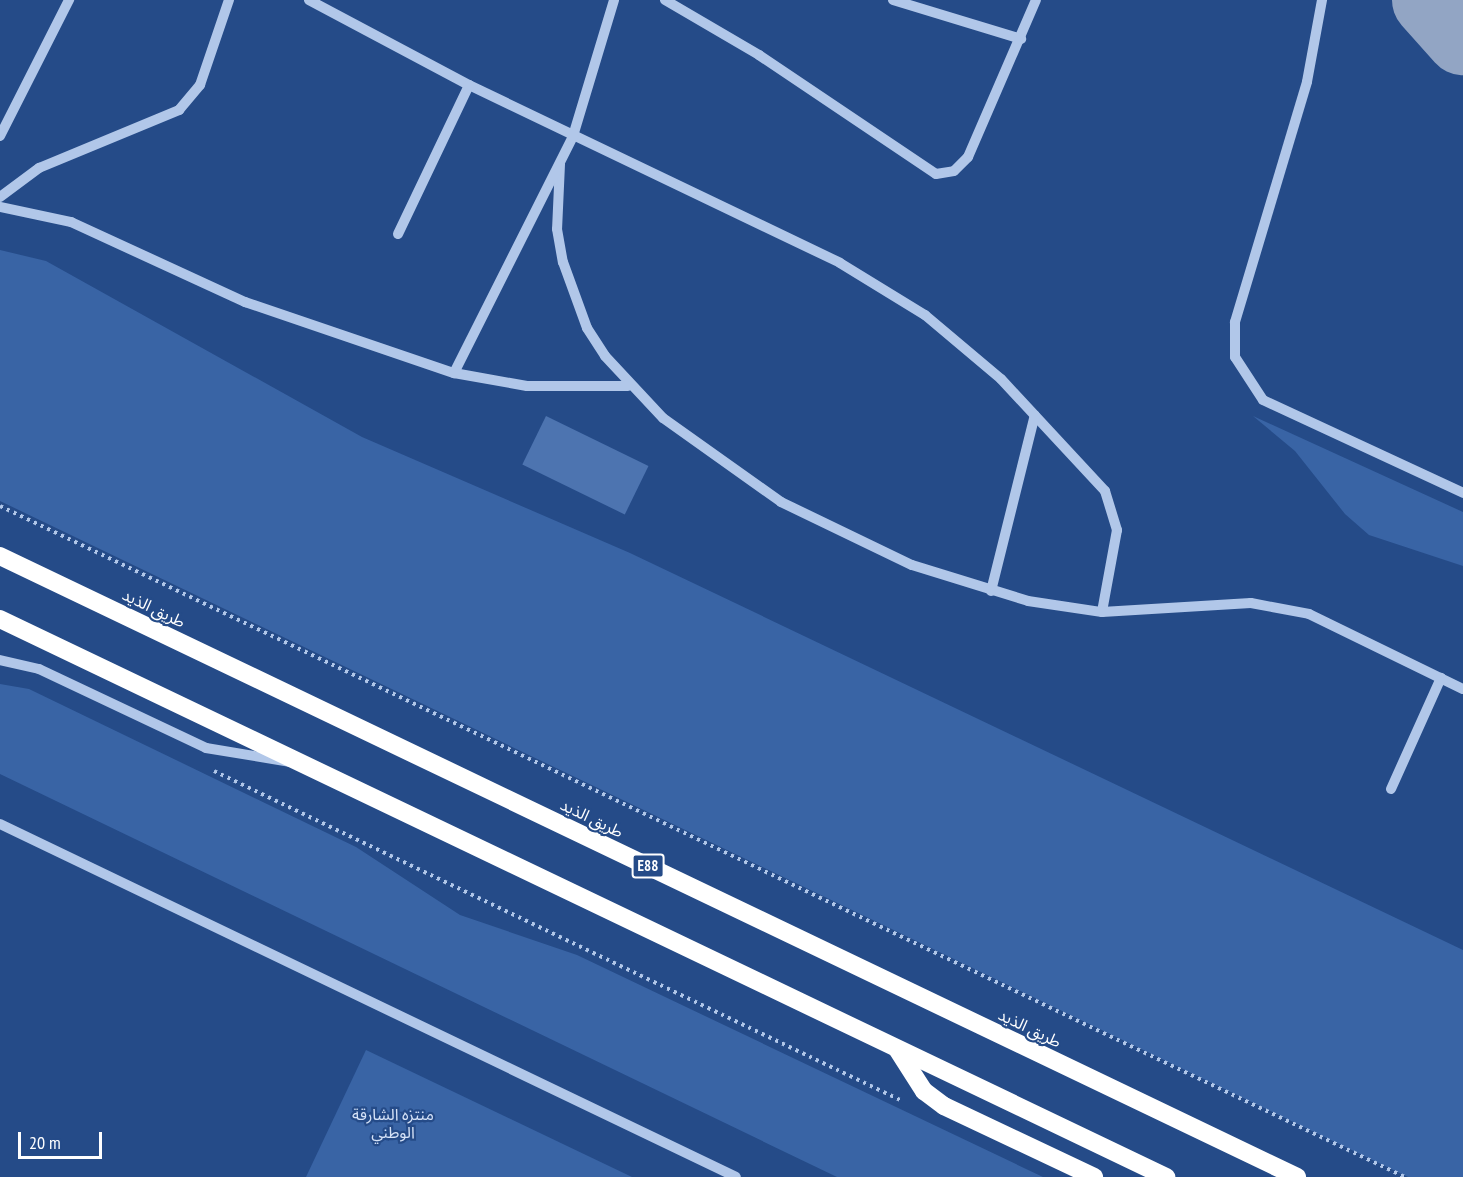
<!DOCTYPE html>
<html>
<head>
<meta charset="utf-8">
<style>
	body { margin:0 }
	#map { position:relative; width:1463px; height:1177px; overflow:hidden; background:#254b88; font-family:"PT Sans Narrow","Noto Sans Arabic",sans-serif }
	div>[style] { position:absolute }
	[style*='--x'] { left:calc(var(--x)*1px); top:calc(var(--y)*1px); width:calc(var(--w)*1px); rotate:calc(var(--a)*1deg) }
	.green>* { inset:0; background:#3964a5 }
	.taxiway>* { height:76px; margin:-38px; padding:0 38px; transform-origin:38px; border-radius:38px; background:#92a5c4 }
	.building>* { inset:0; background:#4d74b0; transform-origin:0 0 }
	.path>* { height:4px; margin-top:-2px; transform-origin:0; background:repeating-linear-gradient(90deg,#b1c7e9 0 3px,transparent 0 7.5px) }
	.minor>* { height:10px; margin:-5px; padding:0 5px; transform-origin:5px; border-radius:5px; background:#b1c7e9 }
	.highway>* { height:18px; margin:-9px; padding:0 9px; transform-origin:9px; border-radius:9px; background:#fff }
	span { translate:-50% -50%; white-space:nowrap; text-align:center; line-height:1.15; -webkit-text-stroke:4.5px #254b88; paint-order:stroke }
	.shield-label span { padding:2px 4px; background:#254b88; border:2px solid; border-radius:4px; -webkit-text-stroke-width:0 }
	.shield-label { font-size:15px; color:#fff; font-weight:700 }
	.street-label { font-size:16px; color:#fff }
	.park-label { font-size:16px; color:#d5e2f7 }
	.scale { position:absolute; left:18px; top:1132px; width:84px; height:27px; box-sizing:border-box; border:3px solid #fff; border-top:0; padding-left:8px; font-size:18px; line-height:21px; white-space:nowrap; color:#fff; -webkit-text-stroke:4px #254b88; paint-order:stroke }
</style>
</head>
<body>
<div id="map">
	<div class="green">
		<i style="clip-path:polygon(0 250px,46px 261px,362px 437px,630px 553px,1463px 950px,1463px 1177px,1408px 1177px,0 501px)"></i>
		<i style="clip-path:polygon(1253px 416px,1463px 512px,1463px 566px,1369px 535px,1345px 514px,1295px 451px)"></i>
		<i style="clip-path:polygon(0 684px,29px 689px,356px 847px,460px 915px,577px 955px,1043px 1177px,837px 1177px,0 774px)"></i>
		<i style="clip-path:polygon(366px 1050px,632px 1177px,306px 1177px)"></i>
	</div>
	<div class="taxiway">
		<i style="--x:1430;--y:0;--w:50;--a:48.3"></i>
	</div>
	<div class="building">
		<i style="left:546px;top:416px;width:114px;height:54px;rotate:26deg"></i>
	</div>
	<div class="path">
		<i style="--x:0;--y:506;--w:1557;--a:25.53"></i>
		<i style="--x:214;--y:771;--w:761;--a:25.62"></i>
	</div>
	<div class="minor">
		<i style="--x:309;--y:0;--w:181;--a:28"></i>
		<i style="--x:469;--y:85;--w:411;--a:25.6"></i>
		<i style="--x:840;--y:263;--w:100;--a:31.5"></i>
		<i style="--x:925;--y:315;--w:99;--a:40.1"></i>
		<i style="--x:1001;--y:379;--w:153;--a:47.1"></i>
		<i style="--x:1105;--y:491;--w:41;--a:72.9"></i>
		<i style="--x:1117;--y:530;--w:83;--a:100.4"></i>
		<i style="--x:665;--y:0;--w:109;--a:30.3"></i>
		<i style="--x:759;--y:55;--w:213;--a:33.9"></i>
		<i style="--x:936;--y:174;--w:18;--a:-9"></i>
		<i style="--x:954;--y:171;--w:20;--a:-45"></i>
		<i style="--x:968;--y:157;--w:171;--a:-66.6"></i>
		<i style="--x:893;--y:0;--w:134;--a:16.9"></i>
		<i style="--x:1322;--y:0;--w:83;--a:100.4"></i>
		<i style="--x:1307;--y:82;--w:251;--a:106.7"></i>
		<i style="--x:1235;--y:322;--w:35;--a:90"></i>
		<i style="--x:1235;--y:357;--w:51;--a:56.9"></i>
		<i style="--x:1263;--y:400;--w:221;--a:24.9"></i>
		<i style="--x:0;--y:136;--w:153;--a:-63.1"></i>
		<i style="--x:560;--y:164;--w:65;--a:92.6"></i>
		<i style="--x:557;--y:229;--w:34;--a:80"></i>
		<i style="--x:563;--y:262;--w:70;--a:70"></i>
		<i style="--x:587;--y:328;--w:33;--a:57"></i>
		<i style="--x:605;--y:356;--w:85;--a:46.9"></i>
		<i style="--x:663;--y:418;--w:145;--a:35.4"></i>
		<i style="--x:781;--y:502;--w:145;--a:25.7"></i>
		<i style="--x:912;--y:565;--w:121;--a:17.2"></i>
		<i style="--x:1028;--y:601;--w:75;--a:8.5"></i>
		<i style="--x:1102;--y:612;--w:149;--a:-3.5"></i>
		<i style="--x:1251;--y:603;--w:59;--a:10.7"></i>
		<i style="--x:1309;--y:614;--w:171;--a:26"></i>
		<i style="--x:0;--y:197;--w:49;--a:-36.6"></i>
		<i style="--x:39;--y:168;--w:152;--a:-22.5"></i>
		<i style="--x:179;--y:110;--w:33;--a:-50"></i>
		<i style="--x:200;--y:85;--w:90;--a:-71.2"></i>
		<i style="--x:0;--y:207;--w:73;--a:11.9"></i>
		<i style="--x:71;--y:222;--w:192;--a:24.7"></i>
		<i style="--x:245;--y:302;--w:221;--a:18.8"></i>
		<i style="--x:454;--y:373;--w:74;--a:10.1"></i>
		<i style="--x:527;--y:386;--w:101;--a:0"></i>
		<i style="--x:398;--y:234;--w:165;--a:-64.5"></i>
		<i style="--x:454;--y:373;--w:265;--a:-63.3"></i>
		<i style="--x:573;--y:136;--w:142;--a:-73.2"></i>
		<i style="--x:991;--y:591;--w:181;--a:-76"></i>
		<i style="--x:0;--y:660;--w:40;--a:13"></i>
		<i style="--x:39;--y:669;--w:185;--a:25.3"></i>
		<i style="--x:206;--y:748;--w:86;--a:9.4"></i>
		<i style="--x:1391;--y:789;--w:122;--a:-65.8"></i>
		<i style="--x:0;--y:824;--w:816;--a:25.62"></i>
	</div>
	<div class="highway">
		<i style="--x:0;--y:556;--w:1438;--a:25.58"></i>
		<i style="--x:0;--y:619;--w:1293;--a:25.57"></i>
		<i style="--x:897;--y:1049;--w:50;--a:57.3"></i>
		<i style="--x:924;--y:1091;--w:25;--a:37"></i>
		<i style="--x:944;--y:1106;--w:166;--a:25.3"></i>
	</div>
	<div class="shield-label">
		<span style="left:648px;top:866px">E88</span>
	</div>
	<div class="street-label">
		<span style="left:154px;top:608px;rotate:26deg">طريق الذيد</span>
		<span style="left:592px;top:818px;rotate:26deg">طريق الذيد</span>
		<span style="left:1030px;top:1028px;rotate:26deg">طريق الذيد</span>
	</div>
	<div class="park-label">
		<span style="left:393px;top:1123px">منتزه الشارقة<br>الوطني</span>
	</div>
	<div class="scale">20 m</div>
</div>
</body>
</html>
